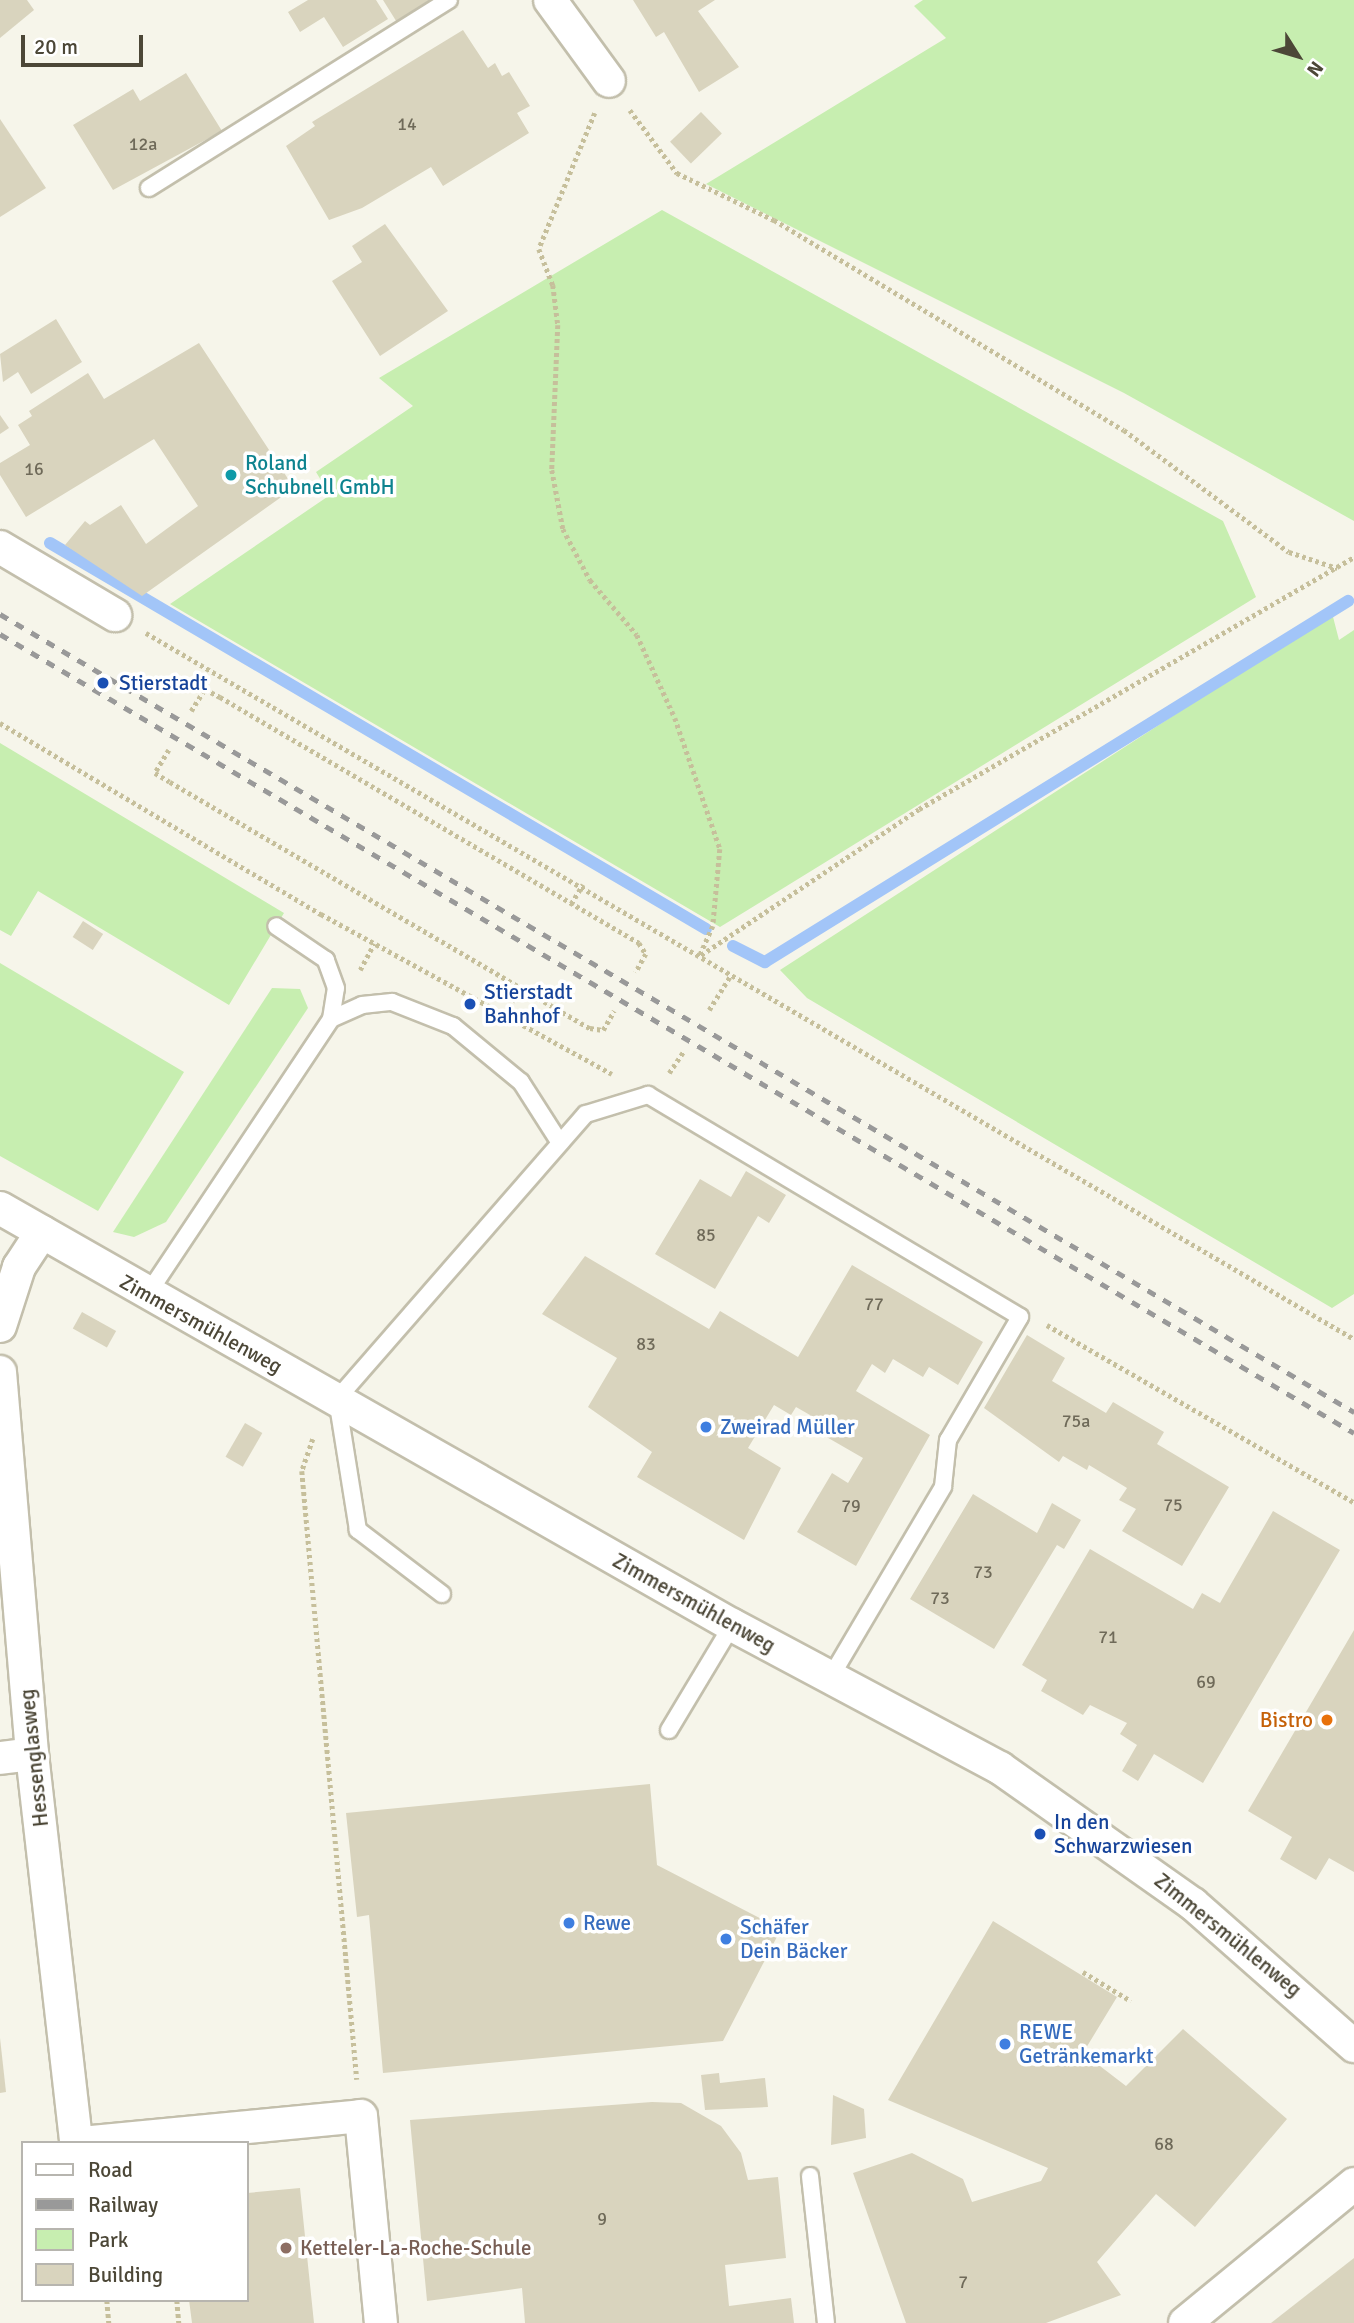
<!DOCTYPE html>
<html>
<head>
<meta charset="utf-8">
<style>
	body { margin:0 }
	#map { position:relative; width:1354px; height:2323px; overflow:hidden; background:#f6f5ea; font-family:Signika,sans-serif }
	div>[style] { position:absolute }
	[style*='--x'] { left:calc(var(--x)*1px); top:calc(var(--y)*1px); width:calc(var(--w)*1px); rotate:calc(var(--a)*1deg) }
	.green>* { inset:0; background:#c7eeb0 }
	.stream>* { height:12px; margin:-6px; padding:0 6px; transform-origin:6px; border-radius:6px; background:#a2c5f8 }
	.building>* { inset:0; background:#d9d4be; transform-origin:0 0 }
	.path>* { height:4.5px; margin-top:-2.25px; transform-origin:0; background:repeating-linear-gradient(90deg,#c6bf9b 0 3.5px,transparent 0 7px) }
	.roads { filter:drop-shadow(2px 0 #c3bfac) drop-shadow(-2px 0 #c3bfac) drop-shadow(0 2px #c3bfac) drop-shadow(0 -2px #c3bfac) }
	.lane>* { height:16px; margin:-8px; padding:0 8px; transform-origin:8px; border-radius:8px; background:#fff }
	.street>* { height:32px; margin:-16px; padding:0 16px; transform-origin:16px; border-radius:16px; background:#fff }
	.rail>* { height:5px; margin-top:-2.5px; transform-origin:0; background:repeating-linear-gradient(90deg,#999 0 9px,transparent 0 18px) }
	.dots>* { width:19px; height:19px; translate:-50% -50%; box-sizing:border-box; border:4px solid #fff; border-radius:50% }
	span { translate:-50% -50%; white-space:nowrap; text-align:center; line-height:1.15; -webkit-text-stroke:7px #fff; paint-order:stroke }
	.number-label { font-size:18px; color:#6f6a59 }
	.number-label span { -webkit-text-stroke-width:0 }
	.culture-label { font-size:21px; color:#0d838f }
	.left { translate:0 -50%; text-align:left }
	.transit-label { font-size:21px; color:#164399 }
	.street-label { font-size:21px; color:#4c4737 }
	.shop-label { font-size:21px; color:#366cbe }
	.food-label { font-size:21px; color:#c56008 }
	.right { translate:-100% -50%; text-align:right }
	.education-label { font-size:21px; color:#785e54 }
	.legend { position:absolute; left:21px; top:2141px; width:228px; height:161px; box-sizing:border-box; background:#fff; border:2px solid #b7b5af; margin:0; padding:9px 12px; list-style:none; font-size:21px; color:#4c4737 }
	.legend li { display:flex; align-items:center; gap:14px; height:35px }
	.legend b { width:35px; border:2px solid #b7b5af }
	.north { position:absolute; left:1263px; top:21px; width:70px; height:70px; -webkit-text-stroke:5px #fff; paint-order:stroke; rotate:127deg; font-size:19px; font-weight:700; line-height:28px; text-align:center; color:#4c4737 }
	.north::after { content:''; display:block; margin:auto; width:24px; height:32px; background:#4c4737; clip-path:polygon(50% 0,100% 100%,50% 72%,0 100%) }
	.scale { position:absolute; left:21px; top:35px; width:122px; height:32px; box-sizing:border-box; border:4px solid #4c4737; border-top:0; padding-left:9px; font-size:21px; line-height:24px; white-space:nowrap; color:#4c4737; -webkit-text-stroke:5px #fff; paint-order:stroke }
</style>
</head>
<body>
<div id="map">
	<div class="green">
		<i style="clip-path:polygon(923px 0,1354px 0,1354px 521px,1124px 393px,706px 184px,946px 38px,914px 6px)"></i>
		<i style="clip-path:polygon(662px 210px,1223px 521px,1256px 597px,720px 927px,170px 604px,330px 495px,316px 472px,413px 406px,379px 378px)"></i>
		<i style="clip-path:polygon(1332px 613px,1339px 640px,1354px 630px,1354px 1294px,1332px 1308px,807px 998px,780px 970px)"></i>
		<i style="clip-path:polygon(0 743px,284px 913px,229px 1005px,38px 891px,11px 936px,0 930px)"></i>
		<i style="clip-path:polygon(0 963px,184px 1072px,98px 1211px,0 1156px)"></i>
		<i style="clip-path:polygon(272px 988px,300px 989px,308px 1008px,166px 1222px,134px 1237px,113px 1232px)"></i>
	</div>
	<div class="stream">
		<i style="--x:50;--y:543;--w:761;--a:30.47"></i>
		<i style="--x:733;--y:946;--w:36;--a:27"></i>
		<i style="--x:765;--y:962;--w:686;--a:-31.77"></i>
	</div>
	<div class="building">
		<i style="clip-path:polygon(0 0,27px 0,34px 10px,0 38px)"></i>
		<i style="clip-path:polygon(308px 0,376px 0,388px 19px,343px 47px,324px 17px,300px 32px,288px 12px)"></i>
		<i style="clip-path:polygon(383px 0,435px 0,398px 24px)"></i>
		<i style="clip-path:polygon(633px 0,715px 0,698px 11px,739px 67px,699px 92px,664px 32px,656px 37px)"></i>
		<i style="clip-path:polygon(463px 30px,488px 68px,495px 63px,502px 76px,509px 72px,530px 106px,517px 113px,529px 133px,443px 186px,431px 167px,362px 208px,329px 220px,286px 146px,315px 126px,312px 122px)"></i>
		<i style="clip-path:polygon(186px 73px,222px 131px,113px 190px,73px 125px,133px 89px,140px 101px)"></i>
		<i style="left:701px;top:112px;width:30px;height:43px;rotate:46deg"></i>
		<i style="clip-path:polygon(0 119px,46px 188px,0 217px)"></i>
		<i style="clip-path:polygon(385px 224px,448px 311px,380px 356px,332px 281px,362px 262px,352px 246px)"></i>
		<i style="clip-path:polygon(56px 319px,82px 362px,31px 394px,18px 372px,3px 382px,0 354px)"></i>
		<i style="clip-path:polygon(199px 343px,294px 488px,142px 596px,65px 545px,85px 521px,90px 525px,121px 505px,146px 544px,198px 506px,154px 439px,26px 517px,0 475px,0 463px,30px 445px,18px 425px,32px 416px,29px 411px,88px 373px,104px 399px)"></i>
		<i style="clip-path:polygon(0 415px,9px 428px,0 434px)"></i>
		<i style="left:83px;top:921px;width:24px;height:19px;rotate:33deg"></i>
		<i style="clip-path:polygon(746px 1171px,786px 1195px,769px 1223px,758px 1216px,715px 1289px,655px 1254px,700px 1179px,731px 1197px)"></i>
		<i style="clip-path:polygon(585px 1256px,709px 1329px,720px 1311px,798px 1357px,852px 1265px,983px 1342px,958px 1385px,929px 1367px,923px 1377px,893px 1359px,885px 1373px,872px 1364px,856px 1391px,930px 1435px,856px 1566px,797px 1532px,832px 1473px,848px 1483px,863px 1458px,804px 1424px,810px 1415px,796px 1407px,791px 1415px,774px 1405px,748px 1448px,781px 1468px,744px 1540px,637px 1477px,652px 1452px,588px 1407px,617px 1358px,542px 1314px)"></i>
		<i style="left:82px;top:1312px;width:39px;height:19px;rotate:29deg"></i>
		<i style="clip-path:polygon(1027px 1335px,1065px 1358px,1052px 1381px,1106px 1413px,1113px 1402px,1164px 1432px,1157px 1444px,1229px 1487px,1182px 1566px,1122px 1531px,1136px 1509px,1119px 1500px,1127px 1488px,1089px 1465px,1087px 1470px,1063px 1456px,1059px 1462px,984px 1408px)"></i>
		<i style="left:245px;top:1423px;width:20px;height:39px;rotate:30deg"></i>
		<i style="clip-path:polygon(973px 1494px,1037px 1533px,1052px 1503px,1081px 1520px,1064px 1549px,1057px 1545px,994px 1649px,910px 1599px)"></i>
		<i style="clip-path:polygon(1273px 1511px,1340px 1550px,1203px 1783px,1154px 1754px,1138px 1781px,1122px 1771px,1137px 1745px,1120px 1734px,1127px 1723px,1090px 1705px,1083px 1715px,1041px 1691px,1047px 1680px,1022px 1665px,1090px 1549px,1193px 1609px,1202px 1593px,1220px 1603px)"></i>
		<i style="clip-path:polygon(1354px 1630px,1354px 1872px,1329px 1858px,1316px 1880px,1280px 1859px,1292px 1837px,1248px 1811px)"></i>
		<i style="clip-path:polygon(650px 1784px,657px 1865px,781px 1929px,723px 2041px,383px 2073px,369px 1915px,357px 1917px,346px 1813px)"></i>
		<i style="clip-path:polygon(993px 1921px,1117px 1997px,1083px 2053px,1126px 2086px,1183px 2029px,1287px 2119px,1195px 2227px,1156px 2194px,1097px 2262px,1121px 2295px,1046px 2323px,906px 2323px,853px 2173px,912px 2153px,963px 2179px,972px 2202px,1041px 2181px,1048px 2168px,888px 2100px)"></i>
		<i style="clip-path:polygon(0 2038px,6px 2092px,0 2093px)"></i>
		<i style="clip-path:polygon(719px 2073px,720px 2083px,765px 2078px,768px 2107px,705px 2110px,701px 2075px)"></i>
		<i style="clip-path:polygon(833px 2095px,864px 2109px,866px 2138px,831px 2145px)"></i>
		<i style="clip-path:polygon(652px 2102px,681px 2103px,721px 2126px,741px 2153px,748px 2180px,778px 2177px,786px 2258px,725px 2265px,729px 2306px,791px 2298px,794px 2323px,525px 2323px,522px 2288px,427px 2301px,410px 2120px)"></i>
		<i style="clip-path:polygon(300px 2188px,314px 2323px,192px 2323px,189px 2300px,247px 2300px,247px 2193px)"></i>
		<i style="clip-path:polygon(1354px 2258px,1354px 2323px,1271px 2323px)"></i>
	</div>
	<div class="path">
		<i style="--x:630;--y:110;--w:79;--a:53.3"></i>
		<i style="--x:677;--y:173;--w:108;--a:25.9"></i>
		<i style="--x:774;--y:220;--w:408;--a:31"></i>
		<i style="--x:1124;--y:430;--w:205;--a:36.5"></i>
		<i style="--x:1289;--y:552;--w:51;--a:18.4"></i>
		<i style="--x:595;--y:113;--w:147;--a:112.4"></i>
		<i style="--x:539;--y:249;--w:39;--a:69"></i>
		<i style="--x:553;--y:285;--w:40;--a:82.9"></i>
		<i style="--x:558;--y:325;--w:145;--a:92.4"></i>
		<i style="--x:552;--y:470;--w:60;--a:79.4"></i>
		<i style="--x:563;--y:529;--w:58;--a:62.1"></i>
		<i style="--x:590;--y:580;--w:72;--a:49.5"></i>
		<i style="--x:637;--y:635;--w:91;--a:65.4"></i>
		<i style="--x:675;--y:718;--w:139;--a:71"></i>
		<i style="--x:720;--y:849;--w:77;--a:95.2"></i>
		<i style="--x:713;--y:926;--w:34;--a:114"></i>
		<i style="--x:146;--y:633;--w:1399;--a:30.3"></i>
		<i style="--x:191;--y:711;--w:26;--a:-58"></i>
		<i style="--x:205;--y:689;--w:17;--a:28"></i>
		<i style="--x:220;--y:697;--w:486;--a:30.4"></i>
		<i style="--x:639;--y:943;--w:13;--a:58"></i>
		<i style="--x:646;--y:954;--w:21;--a:119"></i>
		<i style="--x:0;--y:723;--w:374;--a:30.8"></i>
		<i style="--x:321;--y:914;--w:332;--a:28.8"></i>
		<i style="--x:169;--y:750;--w:27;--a:121"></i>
		<i style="--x:155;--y:773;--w:17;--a:31"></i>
		<i style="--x:170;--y:782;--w:487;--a:30.4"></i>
		<i style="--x:590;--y:1028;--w:13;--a:9"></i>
		<i style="--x:603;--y:1030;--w:22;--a:-60"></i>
		<i style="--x:571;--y:904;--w:23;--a:-59"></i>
		<i style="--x:701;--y:955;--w:262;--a:-33.8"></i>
		<i style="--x:919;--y:809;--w:503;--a:-30.08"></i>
		<i style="--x:360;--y:970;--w:30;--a:-62"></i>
		<i style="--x:709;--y:1010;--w:40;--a:-58"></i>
		<i style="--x:505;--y:1014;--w:31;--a:-61"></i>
		<i style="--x:669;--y:1073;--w:25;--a:-56"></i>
		<i style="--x:1047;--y:1325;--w:354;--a:30"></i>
		<i style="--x:313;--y:1439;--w:34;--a:109"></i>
		<i style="--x:302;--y:1471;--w:611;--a:84.84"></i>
		<i style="--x:1083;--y:1972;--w:56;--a:31.1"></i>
		<i style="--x:107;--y:2300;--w:23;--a:85"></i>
		<i style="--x:177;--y:2300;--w:23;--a:85"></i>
	</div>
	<div class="roads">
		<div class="lane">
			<i style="--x:149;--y:188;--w:354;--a:-32.1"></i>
			<i style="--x:331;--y:1019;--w:34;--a:-24"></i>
			<i style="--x:362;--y:1005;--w:30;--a:-6"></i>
			<i style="--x:392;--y:1002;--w:66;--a:21.5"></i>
			<i style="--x:453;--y:1026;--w:88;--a:39.5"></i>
			<i style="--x:521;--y:1082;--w:72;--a:57.4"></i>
			<i style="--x:147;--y:1295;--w:332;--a:-56.3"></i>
			<i style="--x:331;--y:1019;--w:31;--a:-81"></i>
			<i style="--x:336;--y:988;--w:30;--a:-110"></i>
			<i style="--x:326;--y:960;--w:60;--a:-145.8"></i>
			<i style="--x:442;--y:1594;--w:106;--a:-142.7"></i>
			<i style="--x:358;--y:1530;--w:133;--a:-99.1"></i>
			<i style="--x:337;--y:1399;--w:378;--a:-48.9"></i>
			<i style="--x:586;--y:1114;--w:65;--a:-17"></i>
			<i style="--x:648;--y:1095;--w:433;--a:30.8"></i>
			<i style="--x:1020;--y:1317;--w:143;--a:120.3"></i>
			<i style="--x:948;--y:1440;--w:47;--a:96.1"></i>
			<i style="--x:943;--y:1487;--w:222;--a:120.6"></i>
			<i style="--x:669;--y:1730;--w:122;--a:-59"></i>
			<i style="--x:810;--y:2176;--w:148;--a:83.8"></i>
		</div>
		<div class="street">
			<i style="--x:550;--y:0;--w:100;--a:53.9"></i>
			<i style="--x:0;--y:547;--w:134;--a:30.6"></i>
			<i style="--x:0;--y:1208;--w:842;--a:29.67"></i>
			<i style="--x:732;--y:1625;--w:304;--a:28.1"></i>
			<i style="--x:1000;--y:1768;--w:236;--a:35.2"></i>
			<i style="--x:1193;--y:1904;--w:215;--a:41.4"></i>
			<i style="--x:0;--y:1326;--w:62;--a:-72.1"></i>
			<i style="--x:19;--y:1267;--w:42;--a:-56.7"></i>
			<i style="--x:0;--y:1372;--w:383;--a:85.2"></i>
			<i style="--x:32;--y:1754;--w:391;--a:83.5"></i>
			<i style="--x:0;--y:1758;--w:32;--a:-7"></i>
			<i style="--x:82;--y:2143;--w:280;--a:-5.5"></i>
			<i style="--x:361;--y:2116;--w:208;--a:84.5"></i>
			<i style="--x:1185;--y:2323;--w:219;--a:-39.4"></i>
		</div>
	</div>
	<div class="rail">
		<i style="--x:0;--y:614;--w:1572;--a:30.51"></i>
		<i style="--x:0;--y:634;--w:1572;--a:30.54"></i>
	</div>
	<div class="dots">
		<i style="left:231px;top:475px;background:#0f9aa8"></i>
		<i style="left:103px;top:683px;background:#1a4fb4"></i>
		<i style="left:470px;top:1004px;background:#1a4fb4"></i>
		<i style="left:706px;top:1427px;background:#3f7fe0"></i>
		<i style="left:1327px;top:1720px;background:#e8710a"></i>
		<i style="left:1040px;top:1834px;background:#1a4fb4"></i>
		<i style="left:569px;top:1923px;background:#3f7fe0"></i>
		<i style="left:726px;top:1939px;background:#3f7fe0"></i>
		<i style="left:1005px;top:2044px;background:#3f7fe0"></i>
		<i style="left:286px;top:2248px;background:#8d6e63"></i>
	</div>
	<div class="number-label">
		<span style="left:407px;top:124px">14</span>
		<span style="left:143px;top:144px">12a</span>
		<span style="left:34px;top:469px">16</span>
		<span style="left:706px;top:1235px">85</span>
		<span style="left:874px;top:1304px">77</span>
		<span style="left:646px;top:1344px">83</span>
		<span style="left:1076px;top:1421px">75a</span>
		<span style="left:1173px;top:1505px">75</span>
		<span style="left:851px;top:1506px">79</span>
		<span style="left:983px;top:1572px">73</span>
		<span style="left:940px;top:1598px">73</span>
		<span style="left:1108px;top:1637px">71</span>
		<span style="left:1206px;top:1682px">69</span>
		<span style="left:1164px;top:2144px">68</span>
		<span style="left:602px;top:2219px">9</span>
		<span style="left:963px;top:2282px">7</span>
	</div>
	<div class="culture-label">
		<span class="left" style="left:245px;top:475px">Roland<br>Schubnell GmbH</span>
	</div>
	<div class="transit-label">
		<span class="left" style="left:119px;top:683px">Stierstadt</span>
		<span class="left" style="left:484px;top:1004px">Stierstadt<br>Bahnhof</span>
		<span class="left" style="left:1054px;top:1834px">In den<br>Schwarzwiesen</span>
	</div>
	<div class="street-label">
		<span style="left:201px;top:1324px;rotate:29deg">Zimmersmühlenweg</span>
		<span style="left:694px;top:1603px;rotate:29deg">Zimmersmühlenweg</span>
		<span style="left:34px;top:1758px;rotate:-96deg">Hessenglasweg</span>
		<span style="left:1228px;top:1935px;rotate:39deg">Zimmersmühlenweg</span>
	</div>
	<div class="shop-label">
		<span class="left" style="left:720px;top:1427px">Zweirad Müller</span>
		<span class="left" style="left:583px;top:1923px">Rewe</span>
		<span class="left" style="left:740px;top:1939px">Schäfer<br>Dein Bäcker</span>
		<span class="left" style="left:1019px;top:2044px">REWE<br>Getränkemarkt</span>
	</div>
	<div class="food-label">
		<span class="right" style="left:1313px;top:1720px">Bistro</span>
	</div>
	<div class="education-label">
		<span class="left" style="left:300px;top:2248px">Ketteler-La-Roche-Schule</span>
	</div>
	<ul class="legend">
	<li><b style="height:9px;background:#fff"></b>Road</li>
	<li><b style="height:9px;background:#999"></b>Railway</li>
	<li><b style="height:19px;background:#c7eeb0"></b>Park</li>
	<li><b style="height:19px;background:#d9d4be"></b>Building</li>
	</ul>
	<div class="north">N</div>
	<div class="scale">20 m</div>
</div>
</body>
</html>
